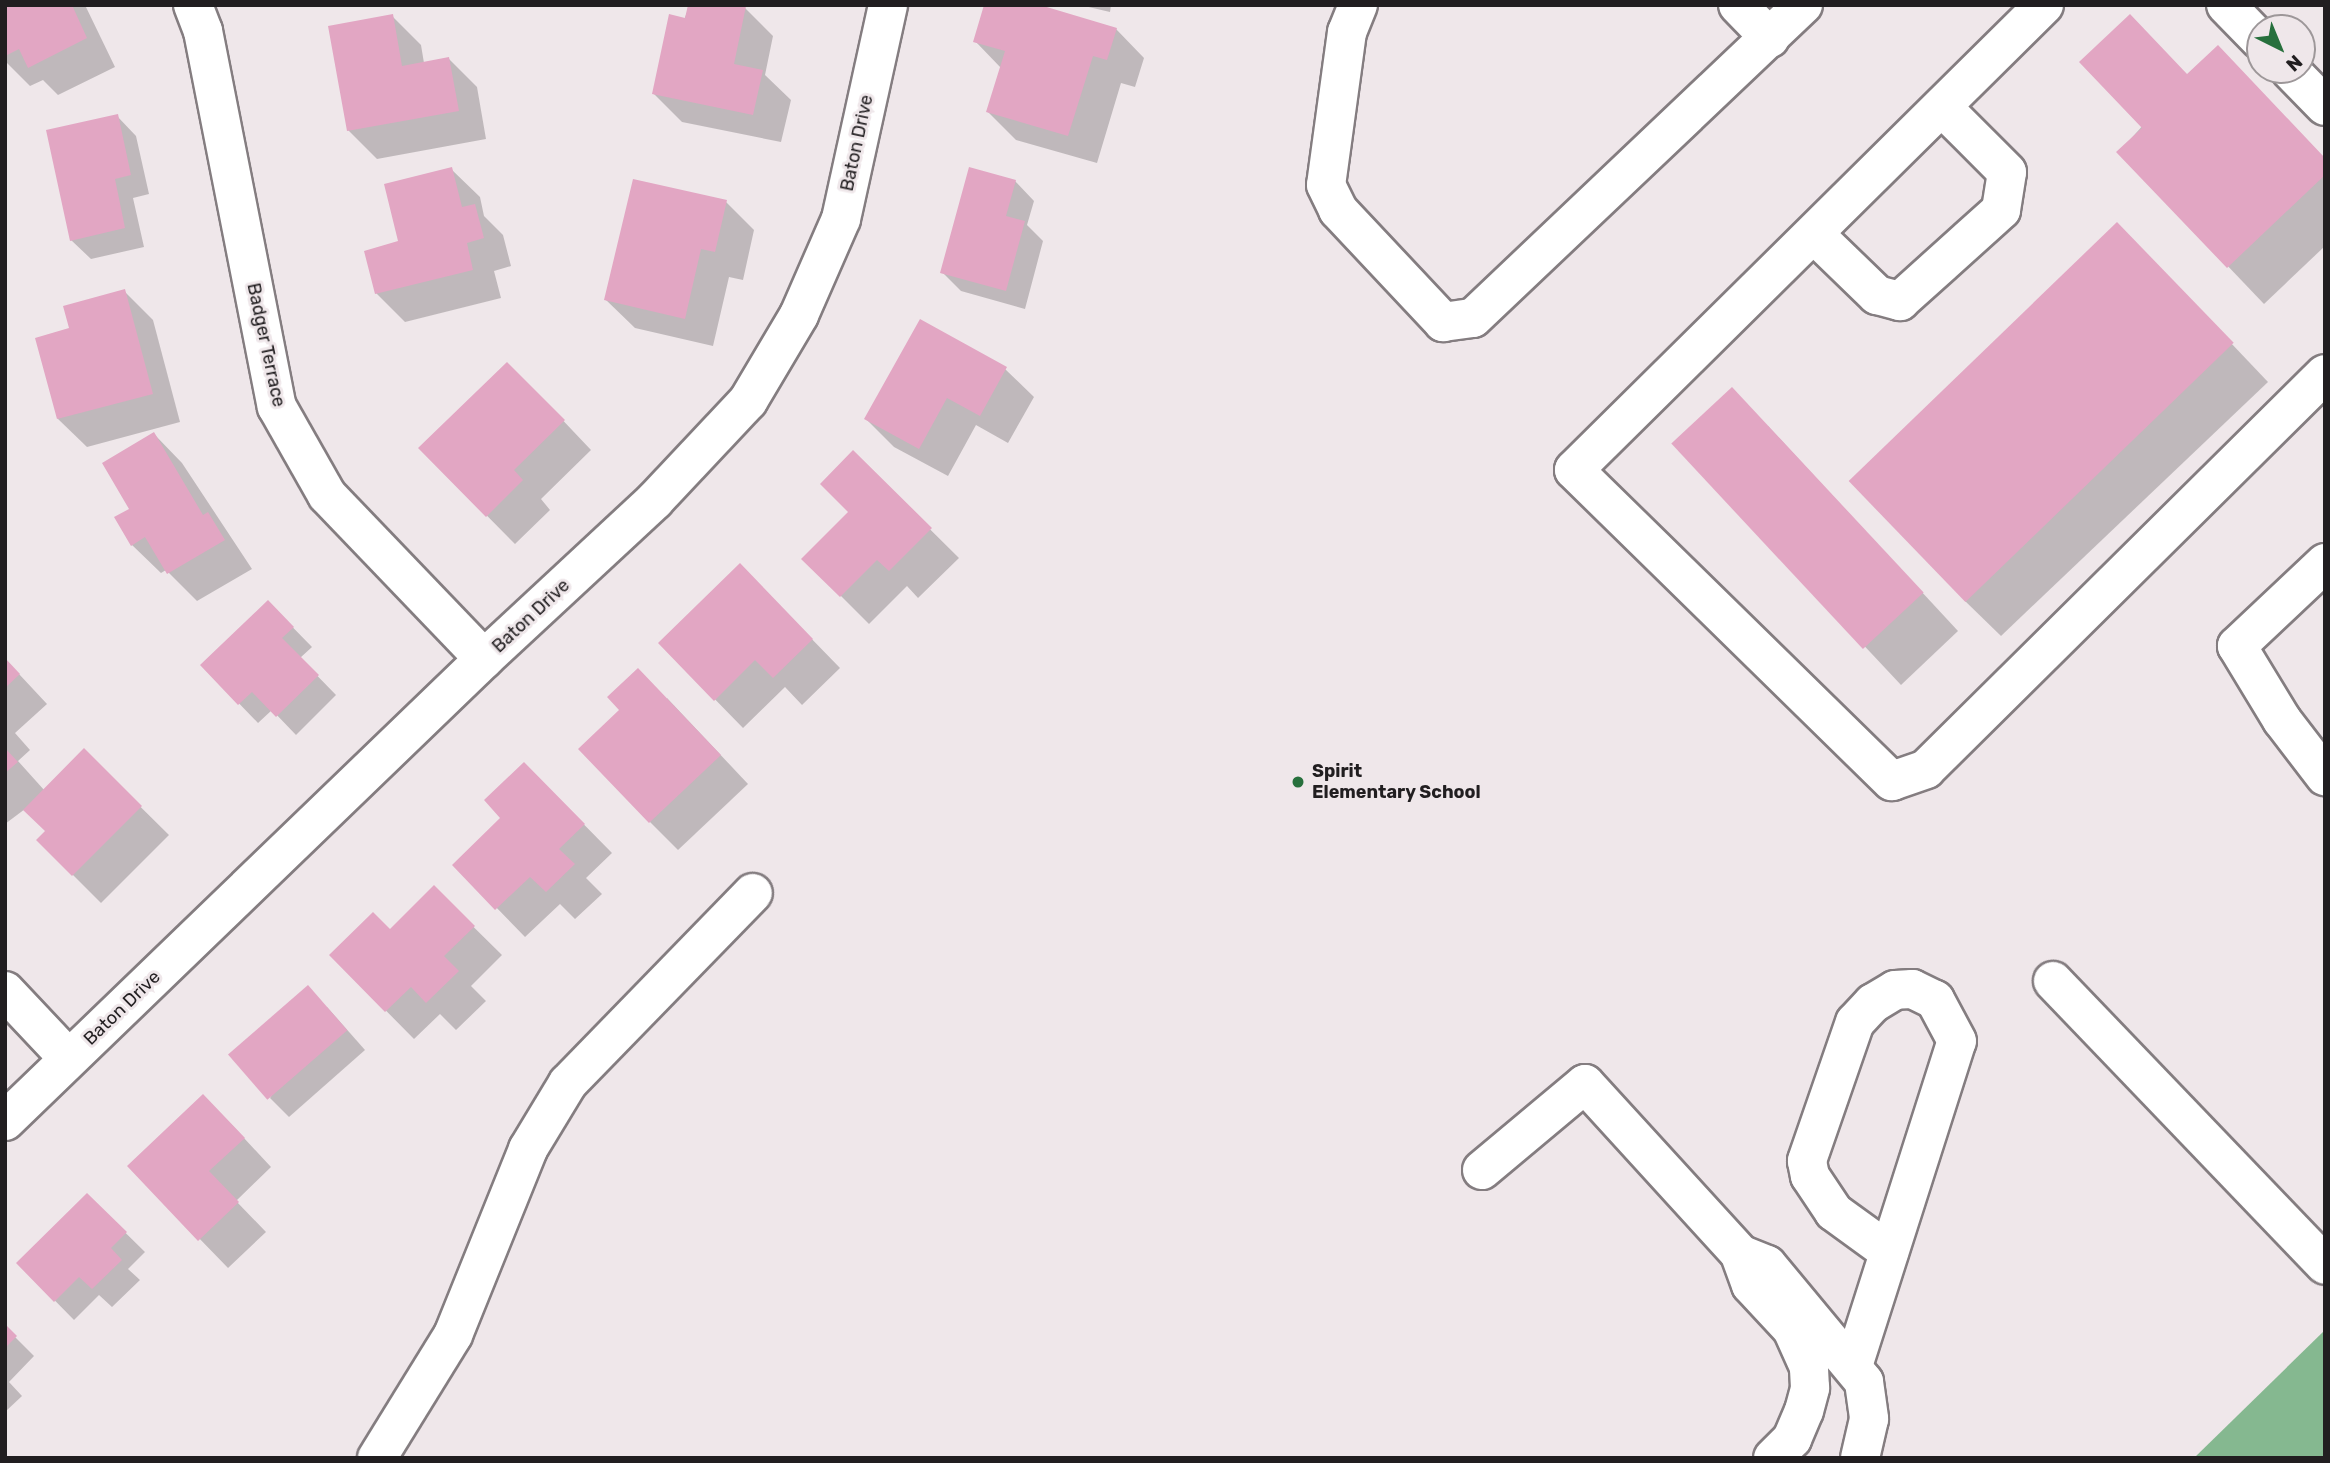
<!DOCTYPE html>
<html>
<head>
<meta charset="utf-8">
<style>
	body { margin:0 }
	#map { position:relative; width:2330px; height:1463px; overflow:hidden; background:#efe7ea; font-family:Rubik,sans-serif }
	div>[style] { position:absolute }
	[style*='--x'] { left:calc(var(--x)*1px); top:calc(var(--y)*1px); width:calc(var(--w)*1px); rotate:calc(var(--a)*1deg) }
	.forest>* { inset:0; background:#85b890 }
	.shadow>* { inset:0; background:#0003 }
	.building>* { inset:0; background:#e2a6c3; transform-origin:0 0 }
	.roads { filter:drop-shadow(2px 0 #847d80) drop-shadow(-2px 0 #847d80) drop-shadow(0 2px #847d80) drop-shadow(0 -2px #847d80) }
	.minor>* { height:38px; margin:-19px; padding:0 19px; transform-origin:19px; border-radius:19px; background:#fff }
	.dots>* { width:19px; height:19px; translate:-50% -50%; box-sizing:border-box; border:4px solid #efe7ea; border-radius:50% }
	span { translate:-50% -50%; white-space:nowrap; text-align:center; line-height:1.15; -webkit-text-stroke:6px #efe7ea; paint-order:stroke }
	.street-label { font-size:18px; color:#211e20 }
	.poi-label { font-size:18px; color:#211e20; font-weight:700 }
	.left { translate:0 -50%; text-align:left }
	.frame { position:absolute; inset:0; border:7px solid #211e20; pointer-events:none }
	.north { position:absolute; left:2246px; top:14px; width:70px; height:70px; box-sizing:border-box; background:#efe7ea; border:2px solid #9d9799; border-radius:50%; rotate:137deg; font-size:19px; font-weight:700; line-height:28px; text-align:center; color:#211e20 }
	.north::after { content:''; display:block; margin:auto; width:24px; height:32px; background:#27703d; clip-path:polygon(50% 0,100% 100%,50% 72%,0 100%) }
</style>
</head>
<body>
<div id="map">
	<div class="forest">
		<i style="clip-path:polygon(2325px 1330px,2325px 1458px,2194px 1458px)"></i>
	</div>
	<div class="shadow">
		<i style="clip-path:polygon(5px 5px,85px 5px,115px 67px,58px 95px,43px 80px,30px 86px,5px 61px)"></i>
		<i style="clip-path:polygon(690px 5px,745px 8px,773px 36px,765px 75px,791px 100px,781px 142px,682px 122px,654px 94px)"></i>
		<i style="clip-path:polygon(1080px 5px,1111px 5px,1110px 12px)"></i>
		<i style="clip-path:polygon(392px 16px,421px 45px,424px 63px,449px 59px,477px 87px,486px 139px,377px 159px,348px 130px)"></i>
		<i style="clip-path:polygon(1116px 29px,1144px 58px,1135px 87px,1121px 83px,1097px 163px,1016px 140px,988px 112px,1001px 68px,975px 41px)"></i>
		<i style="clip-path:polygon(2188px 75px,2325px 158px,2325px 246px,2264px 304px,2119px 152px)"></i>
		<i style="clip-path:polygon(117px 116px,136px 136px,149px 194px,133px 198px,144px 247px,91px 259px,71px 240px)"></i>
		<i style="clip-path:polygon(451px 169px,480px 197px,484px 216px,503px 235px,511px 266px,494px 271px,501px 298px,405px 322px,376px 293px,401px 243px)"></i>
		<i style="clip-path:polygon(1015px 181px,1034px 201px,1027px 225px,1043px 241px,1025px 309px,961px 291px,942px 272px)"></i>
		<i style="clip-path:polygon(726px 202px,754px 230px,743px 280px,729px 277px,713px 346px,635px 328px,606px 300px)"></i>
		<i style="clip-path:polygon(2153px 261px,2268px 382px,2001px 636px,1964px 600px)"></i>
		<i style="clip-path:polygon(124px 291px,153px 320px,180px 422px,87px 447px,58px 419px,71px 330px)"></i>
		<i style="clip-path:polygon(1005px 369px,1034px 397px,1008px 443px,976px 425px,948px 476px,894px 447px,866px 419px)"></i>
		<i style="clip-path:polygon(536px 392px,591px 450px,541px 499px,550px 510px,515px 544px,421px 449px)"></i>
		<i style="clip-path:polygon(1768px 426px,1958px 631px,1901px 685px,1674px 443px)"></i>
		<i style="clip-path:polygon(154px 434px,182px 463px,252px 569px,197px 601px,166px 570px,161px 573px,132px 545px,131px 509px)"></i>
		<i style="clip-path:polygon(853px 453px,959px 558px,918px 598px,907px 586px,869px 624px,804px 559px,850px 512px)"></i>
		<i style="clip-path:polygon(768px 594px,840px 668px,802px 705px,785px 687px,743px 728px,660px 643px)"></i>
		<i style="clip-path:polygon(268px 602px,312px 647px,300px 658px,336px 695px,296px 735px,272px 710px,258px 723px,202px 665px)"></i>
		<i style="clip-path:polygon(5px 659px,47px 704px,15px 733px,30px 750px,18px 761px,45px 791px,84px 751px,169px 835px,101px 903px,38px 840px,47px 831px,25px 809px,5px 824px)"></i>
		<i style="clip-path:polygon(667px 698px,748px 784px,678px 850px,650px 822px)"></i>
		<i style="clip-path:polygon(553px 793px,612px 853px,586px 878px,602px 894px,575px 919px,560px 904px,525px 937px,455px 865px)"></i>
		<i style="clip-path:polygon(434px 888px,502px 955px,471px 986px,486px 1001px,456px 1030px,440px 1014px,414px 1039px,331px 955px,390px 932px)"></i>
		<i style="clip-path:polygon(327px 1007px,365px 1050px,289px 1117px,270px 1098px)"></i>
		<i style="clip-path:polygon(231px 1124px,271px 1167px,236px 1201px,266px 1232px,228px 1268px,129px 1166px)"></i>
		<i style="clip-path:polygon(87px 1195px,145px 1252px,128px 1269px,140px 1280px,112px 1307px,99px 1295px,74px 1320px,18px 1263px)"></i>
		<i style="clip-path:polygon(5px 1327px,34px 1356px,9px 1382px,22px 1396px,5px 1412px)"></i>
	</div>
	<div class="building">
		<i style="clip-path:polygon(5px 5px,72px 5px,87px 38px,28px 68px,19px 49px,5px 56px)"></i>
		<i style="clip-path:polygon(688px 5px,746px 6px,734px 64px,763px 70px,753px 115px,652px 94px,669px 14px,685px 18px)"></i>
		<i style="clip-path:polygon(984px 5px,1040px 5px,1117px 28px,1107px 60px,1093px 56px,1068px 136px,986px 112px,1005px 51px,973px 42px)"></i>
		<i style="clip-path:polygon(393px 14px,402px 66px,449px 57px,459px 111px,347px 131px,328px 26px)"></i>
		<i style="clip-path:polygon(2130px 14px,2187px 74px,2218px 45px,2325px 158px,2325px 175px,2227px 268px,2116px 152px,2142px 128px,2079px 62px)"></i>
		<i style="clip-path:polygon(118px 114px,131px 175px,115px 179px,125px 228px,70px 241px,46px 130px)"></i>
		<i style="clip-path:polygon(452px 167px,462px 207px,475px 204px,484px 238px,467px 243px,473px 270px,375px 294px,364px 251px,398px 241px,384px 184px)"></i>
		<i style="clip-path:polygon(969px 167px,1016px 180px,1006px 216px,1025px 221px,1006px 291px,940px 273px)"></i>
		<i style="clip-path:polygon(633px 179px,727px 200px,715px 252px,701px 249px,685px 319px,604px 300px)"></i>
		<i style="left:2117px;top:222px;width:168px;height:373px;rotate:46deg"></i>
		<i style="clip-path:polygon(125px 289px,153px 394px,57px 419px,35px 338px,69px 328px,63px 306px)"></i>
		<i style="clip-path:polygon(920px 319px,1007px 367px,980px 416px,947px 398px,919px 449px,864px 419px)"></i>
		<i style="clip-path:polygon(507px 362px,565px 420px,514px 470px,523px 480px,486px 517px,418px 448px)"></i>
		<i style="left:1732px;top:387px;width:281px;height:83px;rotate:47deg"></i>
		<i style="clip-path:polygon(154px 432px,203px 515px,208px 512px,225px 540px,167px 574px,145px 537px,131px 546px,114px 517px,129px 509px,102px 463px)"></i>
		<i style="clip-path:polygon(853px 450px,932px 528px,889px 571px,877px 560px,840px 597px,801px 559px,848px 512px,820px 484px)"></i>
		<i style="clip-path:polygon(740px 563px,813px 639px,773px 678px,755px 660px,714px 701px,658px 643px)"></i>
		<i style="clip-path:polygon(268px 600px,294px 627px,282px 638px,319px 675px,276px 717px,252px 692px,238px 705px,200px 665px)"></i>
		<i style="clip-path:polygon(5px 658px,20px 674px,5px 688px)"></i>
		<i style="clip-path:polygon(638px 668px,721px 755px,649px 823px,578px 749px,619px 710px,607px 697px)"></i>
		<i style="clip-path:polygon(5px 748px,18px 762px,5px 773px)"></i>
		<i style="clip-path:polygon(84px 748px,142px 806px,72px 876px,36px 840px,45px 831px,23px 810px)"></i>
		<i style="clip-path:polygon(524px 762px,585px 824px,559px 849px,575px 864px,546px 892px,530px 877px,495px 910px,452px 865px,500px 818px,484px 800px)"></i>
		<i style="clip-path:polygon(434px 885px,475px 926px,444px 956px,459px 971px,426px 1003px,411px 987px,385px 1012px,329px 955px,373px 912px,390px 929px)"></i>
		<i style="left:308px;top:985px;width:60px;height:106px;rotate:49deg"></i>
		<i style="clip-path:polygon(203px 1094px,245px 1138px,209px 1171px,239px 1202px,198px 1241px,127px 1166px)"></i>
		<i style="clip-path:polygon(87px 1193px,127px 1232px,111px 1248px,122px 1260px,92px 1289px,79px 1277px,54px 1302px,16px 1263px)"></i>
		<i style="clip-path:polygon(5px 1324px,17px 1336px,5px 1348px)"></i>
	</div>
	<div class="roads">
		<div class="minor">
			<i style="--x:193;--y:5;--w:28;--a:69"></i>
			<i style="--x:203;--y:31;--w:383;--a:78.9"></i>
			<i style="--x:277;--y:407;--w:101;--a:60.4"></i>
			<i style="--x:327;--y:495;--w:227;--a:46.2"></i>
			<i style="--x:1358;--y:5;--w:29;--a:112"></i>
			<i style="--x:1347;--y:32;--w:154;--a:97.8"></i>
			<i style="--x:1326;--y:185;--w:28;--a:64"></i>
			<i style="--x:1338;--y:210;--w:154;--a:46.8"></i>
			<i style="--x:1443;--y:322;--w:30;--a:-8"></i>
			<i style="--x:1473;--y:318;--w:455;--a:-43.5"></i>
			<i style="--x:1738;--y:5;--w:46;--a:45.9"></i>
			<i style="--x:2044;--y:5;--w:661;--a:135.31"></i>
			<i style="--x:1574;--y:470;--w:445;--a:44.4"></i>
			<i style="--x:1892;--y:781;--w:36;--a:-19"></i>
			<i style="--x:1926;--y:769;--w:561;--a:-44.71"></i>
			<i style="--x:2226;--y:5;--w:49;--a:45.8"></i>
			<i style="--x:2290;--y:70;--w:50;--a:45.8"></i>
			<i style="--x:1814;--y:234;--w:88;--a:44.1"></i>
			<i style="--x:1877;--y:295;--w:24;--a:15"></i>
			<i style="--x:1900;--y:301;--w:136;--a:-42"></i>
			<i style="--x:2001;--y:210;--w:38;--a:-81"></i>
			<i style="--x:2007;--y:172;--w:92;--a:-135"></i>
			<i style="--x:2325;--y:563;--w:121;--a:136.7"></i>
			<i style="--x:2237;--y:646;--w:87;--a:58.7"></i>
			<i style="--x:2282;--y:720;--w:71;--a:52.5"></i>
			<i style="--x:2053;--y:981;--w:393;--a:46.2"></i>
			<i style="--x:5;--y:991;--w:93;--a:46.7"></i>
			<i style="--x:5;--y:1121;--w:665;--a:-43.97"></i>
			<i style="--x:484;--y:659;--w:233;--a:-42.9"></i>
			<i style="--x:655;--y:500;--w:136;--a:-46.8"></i>
			<i style="--x:748;--y:401;--w:100;--a:-59.3"></i>
			<i style="--x:799;--y:315;--w:105;--a:-66.4"></i>
			<i style="--x:841;--y:219;--w:219;--a:-77.6"></i>
			<i style="--x:1482;--y:1170;--w:134;--a:-39.9"></i>
			<i style="--x:1585;--y:1084;--w:230;--a:47.6"></i>
			<i style="--x:1853;--y:1366;--w:341;--a:-72.3"></i>
			<i style="--x:1957;--y:1041;--w:47;--a:-118.2"></i>
			<i style="--x:1935;--y:1000;--w:25;--a:-154"></i>
			<i style="--x:1912;--y:989;--w:17;--a:177"></i>
			<i style="--x:1895;--y:990;--w:26;--a:149"></i>
			<i style="--x:1873;--y:1003;--w:26;--a:133"></i>
			<i style="--x:1855;--y:1022;--w:147;--a:109.1"></i>
			<i style="--x:1807;--y:1161;--w:15;--a:79"></i>
			<i style="--x:1810;--y:1176;--w:43;--a:56.3"></i>
			<i style="--x:1834;--y:1212;--w:68;--a:36"></i>
			<i style="--x:377;--y:1458;--w:145;--a:-58.3"></i>
			<i style="--x:453;--y:1335;--w:201;--a:-68"></i>
			<i style="--x:528;--y:1149;--w:77;--a:-58.8"></i>
			<i style="--x:568;--y:1083;--w:265;--a:-45.8"></i>
			<i style="--x:1773;--y:1458;--w:27;--a:-45"></i>
			<i style="--x:1792;--y:1439;--w:30;--a:-67"></i>
			<i style="--x:1804;--y:1411;--w:24;--a:-75"></i>
			<i style="--x:1810;--y:1388;--w:21;--a:-93"></i>
			<i style="--x:1809;--y:1367;--w:42;--a:-114.1"></i>
			<i style="--x:1792;--y:1329;--w:60;--a:-133"></i>
			<i style="--x:1751;--y:1285;--w:33;--a:-110"></i>
			<i style="--x:1740;--y:1254;--w:29;--a:22"></i>
			<i style="--x:1767;--y:1265;--w:152;--a:50.3"></i>
			<i style="--x:1864;--y:1382;--w:37;--a:82"></i>
			<i style="--x:1869;--y:1419;--w:40;--a:103"></i>
		</div>
	</div>
	<div class="dots">
		<i style="left:1298px;top:782px;background:#27703d"></i>
	</div>
	<div class="street-label">
		<span style="left:857px;top:143px;rotate:-78deg">Baton Drive</span>
		<span style="left:266px;top:345px;rotate:78deg">Badger Terrace</span>
		<span style="left:531px;top:616px;rotate:-43deg">Baton Drive</span>
		<span style="left:122px;top:1008px;rotate:-44deg">Baton Drive</span>
	</div>
	<div class="poi-label">
		<span class="left" style="left:1312px;top:782px">Spirit<br>Elementary School</span>
	</div>
	<div class="frame"></div>
	<div class="north">N</div>
</div>
</body>
</html>
